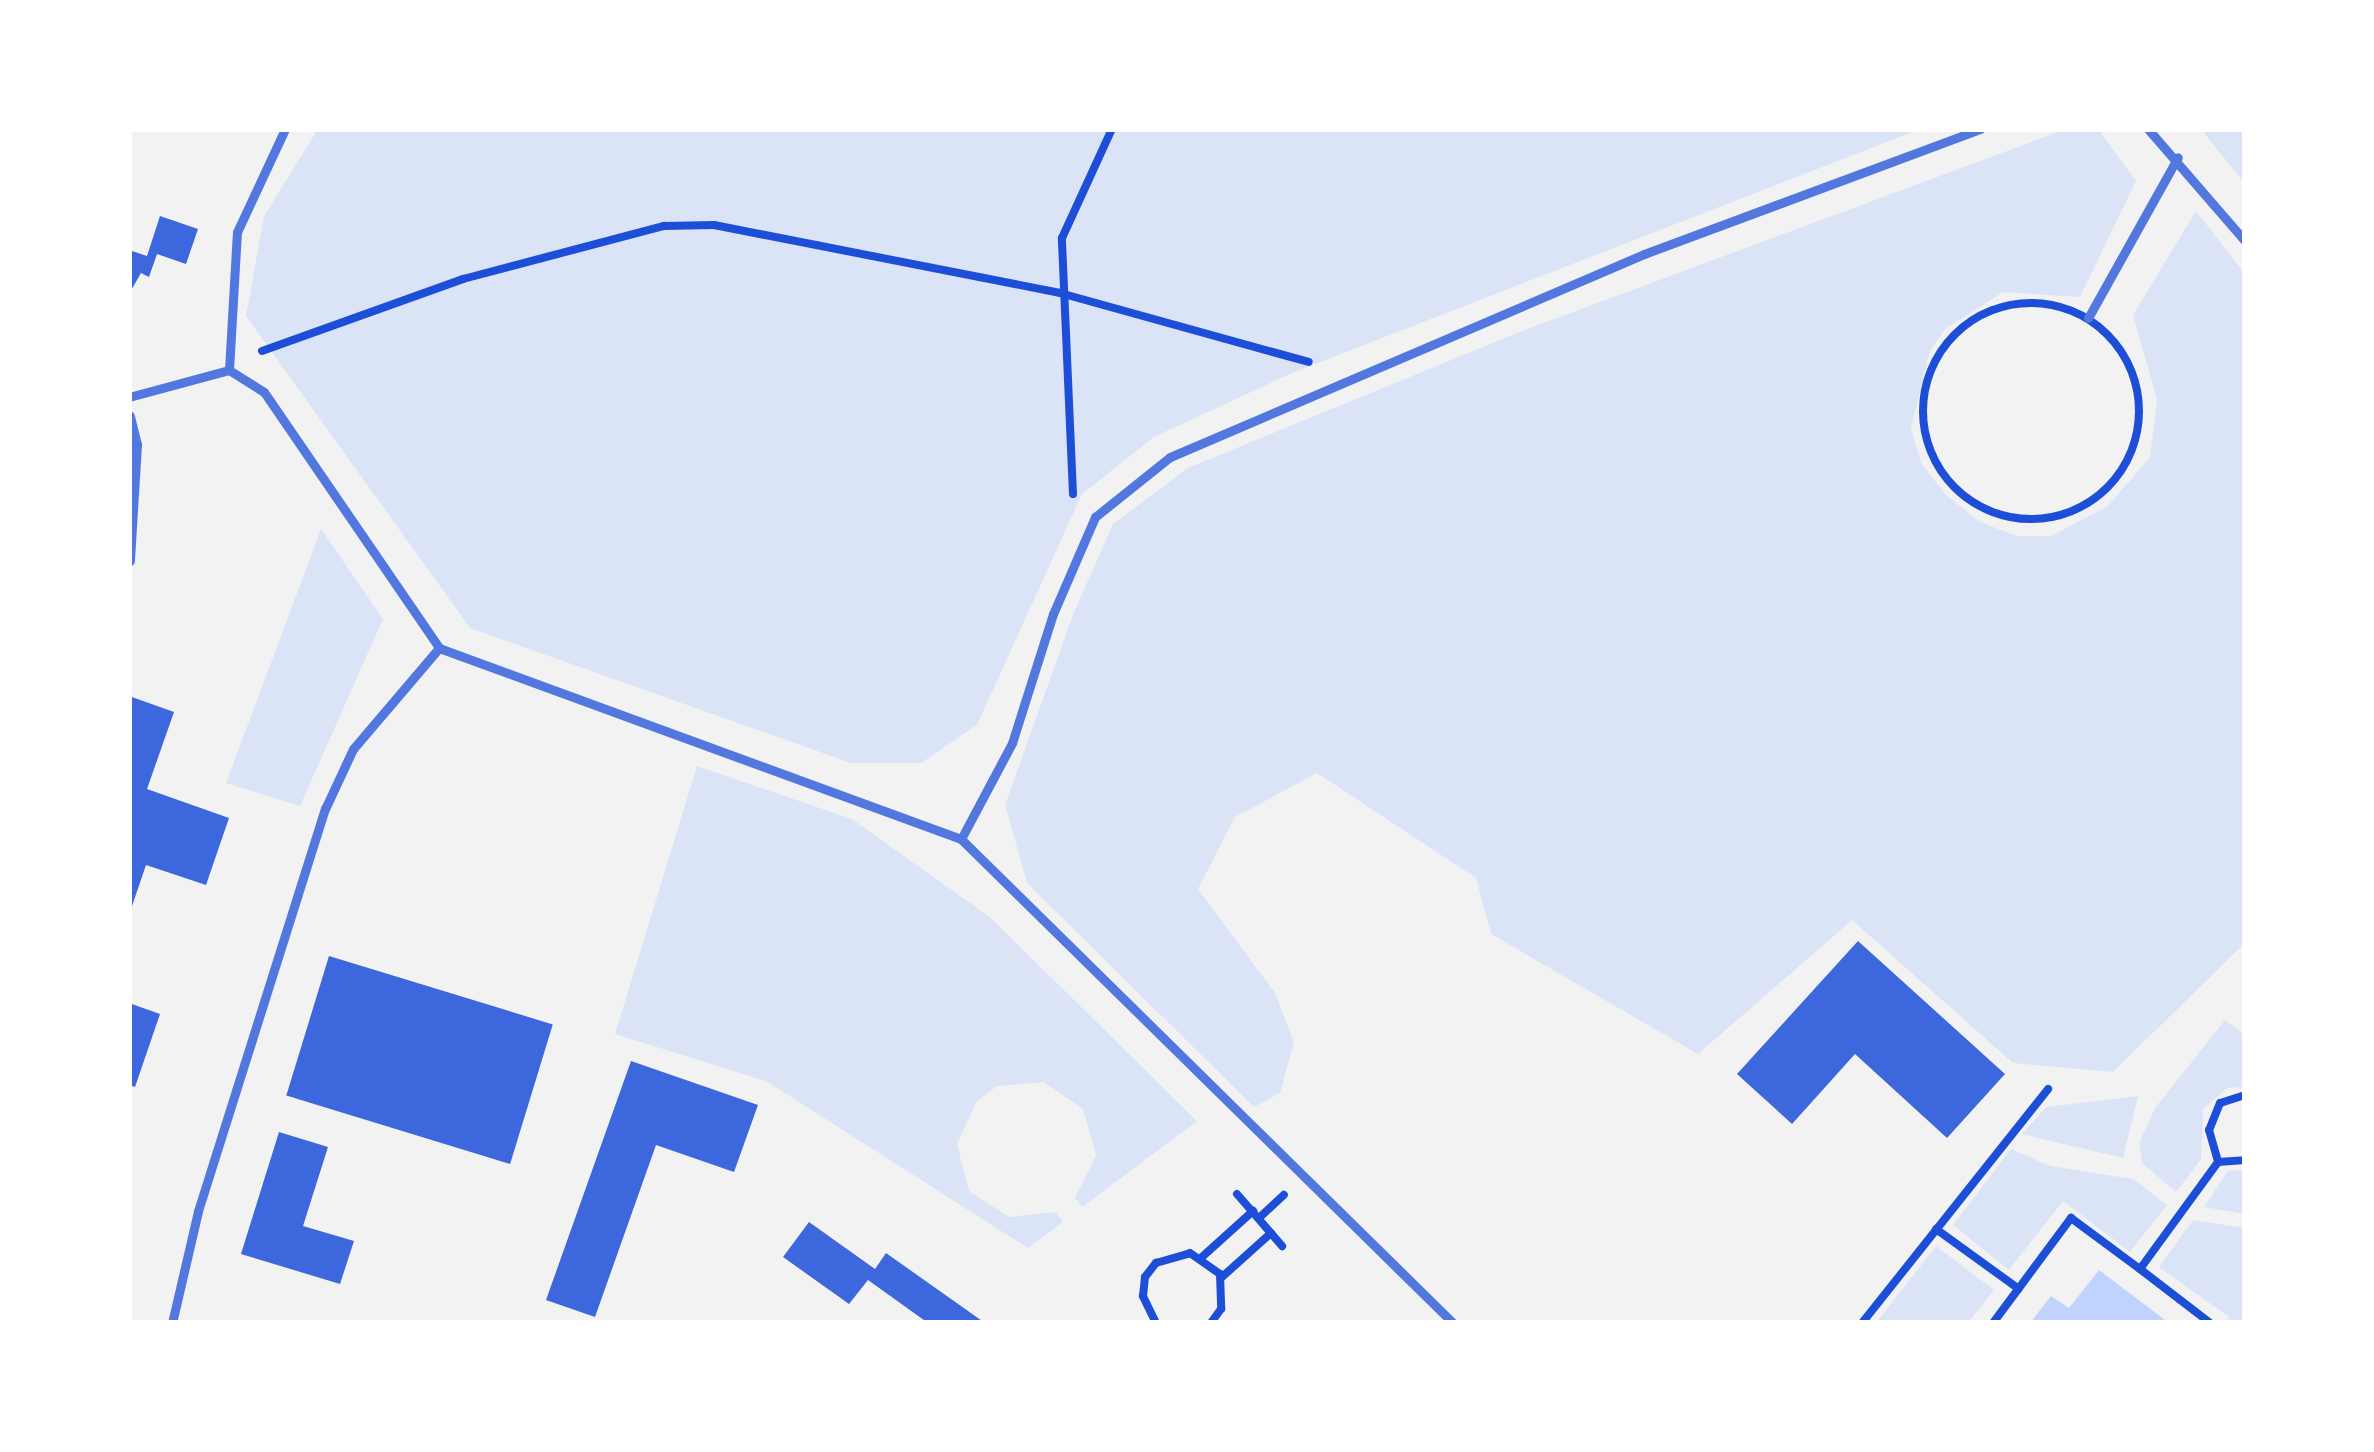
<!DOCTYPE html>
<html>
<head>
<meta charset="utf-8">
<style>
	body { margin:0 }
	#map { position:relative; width:2374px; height:1452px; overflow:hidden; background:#f2f2f2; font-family:"Varela Round",sans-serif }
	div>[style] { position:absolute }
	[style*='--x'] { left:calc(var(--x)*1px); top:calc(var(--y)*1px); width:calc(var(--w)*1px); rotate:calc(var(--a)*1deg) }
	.green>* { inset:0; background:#dbe4f7 }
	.water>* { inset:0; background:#bfd3fe }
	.building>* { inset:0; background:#3d67dc; transform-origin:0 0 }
	.path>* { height:8px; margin:-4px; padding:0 4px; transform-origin:4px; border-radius:4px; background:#1d4ed8 }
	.path>.ring { margin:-4px; padding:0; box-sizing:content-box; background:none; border:8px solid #1d4ed8; border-radius:50% }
	.service>* { height:9px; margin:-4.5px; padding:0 4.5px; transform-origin:4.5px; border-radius:4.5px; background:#5277de }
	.minor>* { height:12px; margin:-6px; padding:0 6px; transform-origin:6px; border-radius:6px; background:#5277de }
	span { translate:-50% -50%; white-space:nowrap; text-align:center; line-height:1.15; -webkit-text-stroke:12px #fff; paint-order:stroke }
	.frame { position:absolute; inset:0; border:132px solid #fff; pointer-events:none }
</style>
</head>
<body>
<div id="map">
	<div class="green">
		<i style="clip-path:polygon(318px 129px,1920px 129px,1292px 373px,1154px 437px,1082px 494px,977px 725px,921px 763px,851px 763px,470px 628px,246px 316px,264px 216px)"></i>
		<i style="clip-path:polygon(2066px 129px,2098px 129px,2136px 181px,2080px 297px,2003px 292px,1945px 329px,1930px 351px,1911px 428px,1921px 463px,1946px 495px,1980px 522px,2017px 536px,2051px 536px,2108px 506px,2150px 457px,2157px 399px,2133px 315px,2196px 211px,2245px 274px,2245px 943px,2113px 1072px,2013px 1063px,1852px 920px,1698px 1054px,1491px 934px,1476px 878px,1317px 773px,1235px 817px,1198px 889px,1275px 993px,1294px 1042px,1280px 1093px,1254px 1107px,1027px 883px,1005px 805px,1074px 612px,1113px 524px,1188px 468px,1522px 331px)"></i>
		<i style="clip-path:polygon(2201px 129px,2245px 129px,2245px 184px)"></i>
		<i style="clip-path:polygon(321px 529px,383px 619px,300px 806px,226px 783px)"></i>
		<i style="clip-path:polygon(697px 766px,852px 819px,991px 918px,1197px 1121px,1082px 1207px,1075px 1198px,1096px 1155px,1083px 1109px,1044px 1082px,997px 1086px,977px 1101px,957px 1144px,969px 1191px,1009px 1217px,1056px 1212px,1063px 1222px,1028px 1248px,766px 1081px,615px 1034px)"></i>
		<i style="clip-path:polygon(2225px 1020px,2245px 1035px,2245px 1087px,2227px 1088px,2203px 1109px,2201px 1159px,2176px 1192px,2142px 1163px,2139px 1143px,2155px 1108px)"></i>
		<i style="clip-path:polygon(2138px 1096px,2123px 1158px,2022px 1134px,2046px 1107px)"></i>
		<i style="clip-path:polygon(2011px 1149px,2050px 1166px,2133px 1179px,2167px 1205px,2130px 1252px,2063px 1201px,2009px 1270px,1953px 1225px)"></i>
		<i style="clip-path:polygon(2245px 1170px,2245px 1214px,2204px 1207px,2228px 1171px)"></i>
		<i style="clip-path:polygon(2193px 1220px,2245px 1228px,2245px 1323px,2226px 1323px,2229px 1317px,2159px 1267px)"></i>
		<i style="clip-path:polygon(1936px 1246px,1994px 1290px,1968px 1323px,1876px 1323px)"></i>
	</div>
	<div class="water">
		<i style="clip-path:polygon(2099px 1270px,2169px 1323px,2030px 1323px,2051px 1296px,2069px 1308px)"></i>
	</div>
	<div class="building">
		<i style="clip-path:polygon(160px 216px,198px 229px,186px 264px,157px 254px,149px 277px,141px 273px,129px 294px,129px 250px,147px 256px)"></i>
		<i style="clip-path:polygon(129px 696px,174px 712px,147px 789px,229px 818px,206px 885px,146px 865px,130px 912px)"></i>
		<i style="clip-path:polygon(1858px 941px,2005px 1074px,1947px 1138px,1855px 1054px,1792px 1124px,1737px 1074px)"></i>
		<i style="left:329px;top:956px;width:234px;height:146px;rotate:17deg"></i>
		<i style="clip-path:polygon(129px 1003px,160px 1014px,135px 1087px,129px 1085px)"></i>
		<i style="clip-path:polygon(631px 1061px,758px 1105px,734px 1172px,656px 1145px,595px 1317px,546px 1300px)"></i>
		<i style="clip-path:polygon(279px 1132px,328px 1147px,303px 1226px,354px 1241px,340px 1284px,241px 1254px)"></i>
		<i style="clip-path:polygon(809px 1222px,875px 1269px,886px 1253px,985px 1323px,928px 1323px,868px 1280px,849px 1304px,783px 1257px)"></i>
	</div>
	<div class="path">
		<i class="ring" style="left:1923px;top:303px;width:208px;height:208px"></i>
		<i style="--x:262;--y:351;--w:214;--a:-19.7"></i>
		<i style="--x:463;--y:279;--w:208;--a:-14.8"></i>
		<i style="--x:664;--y:226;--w:50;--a:-1.1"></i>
		<i style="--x:714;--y:225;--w:353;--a:11.1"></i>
		<i style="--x:1060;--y:293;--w:258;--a:15.5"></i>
		<i style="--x:1073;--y:494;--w:256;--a:-92.5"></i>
		<i style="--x:1062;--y:238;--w:120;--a:-65.4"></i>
		<i style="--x:2245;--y:1095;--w:26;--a:162"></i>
		<i style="--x:2220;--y:1103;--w:29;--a:112"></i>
		<i style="--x:2209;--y:1130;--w:33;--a:74"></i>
		<i style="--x:2218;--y:1162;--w:27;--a:-4"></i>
		<i style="--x:1237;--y:1194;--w:69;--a:49.1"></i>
		<i style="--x:1259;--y:1218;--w:34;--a:-43"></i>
		<i style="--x:1936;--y:1229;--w:102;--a:35.9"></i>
		<i style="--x:1202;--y:1257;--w:69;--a:-42"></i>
		<i style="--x:2140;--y:1269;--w:88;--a:37.6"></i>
		<i style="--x:1222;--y:1277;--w:66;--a:-41.9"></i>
		<i style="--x:1156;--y:1323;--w:30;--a:-116"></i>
		<i style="--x:1143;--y:1296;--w:19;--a:-84"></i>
		<i style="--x:1145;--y:1277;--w:18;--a:-52"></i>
		<i style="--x:1156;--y:1263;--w:35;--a:-16"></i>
		<i style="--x:1190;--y:1253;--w:37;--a:35"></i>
		<i style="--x:1220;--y:1274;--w:35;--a:88"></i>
		<i style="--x:1221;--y:1309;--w:17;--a:126"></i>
		<i style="--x:1862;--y:1323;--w:299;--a:-51.5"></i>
		<i style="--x:1993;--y:1323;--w:131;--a:-53.4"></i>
		<i style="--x:2071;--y:1218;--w:86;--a:36.5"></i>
		<i style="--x:2140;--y:1269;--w:132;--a:-53.9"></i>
	</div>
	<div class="service">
		<i style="--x:2148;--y:129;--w:148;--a:49.1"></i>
		<i style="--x:2088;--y:318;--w:184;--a:-60.8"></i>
		<i style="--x:229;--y:370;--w:138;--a:-86.7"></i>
		<i style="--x:237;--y:232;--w:114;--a:-65"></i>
		<i style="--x:129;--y:397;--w:104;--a:-15.1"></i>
		<i style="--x:229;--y:370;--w:41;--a:32.2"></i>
		<i style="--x:264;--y:392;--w:310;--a:55.6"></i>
		<i style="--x:439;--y:648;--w:556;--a:20.1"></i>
		<i style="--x:961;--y:839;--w:690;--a:44.53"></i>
		<i style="--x:961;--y:839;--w:109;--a:-62"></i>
		<i style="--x:1012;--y:743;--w:135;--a:-72.4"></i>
		<i style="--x:1053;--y:614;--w:106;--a:-66.6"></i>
		<i style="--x:1095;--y:517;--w:96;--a:-38.7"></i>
		<i style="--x:1170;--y:457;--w:516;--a:-23.18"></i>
		<i style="--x:1644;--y:254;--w:359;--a:-20.4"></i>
		<i style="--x:172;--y:1323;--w:115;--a:-76.9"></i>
		<i style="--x:198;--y:1211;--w:422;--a:-72.5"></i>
		<i style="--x:325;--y:809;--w:66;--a:-65"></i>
		<i style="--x:353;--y:749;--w:133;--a:-49.6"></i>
	</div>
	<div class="minor">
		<i style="--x:129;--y:417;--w:29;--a:76"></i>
		<i style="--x:136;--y:445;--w:116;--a:93.5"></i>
	</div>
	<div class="frame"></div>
</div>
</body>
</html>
